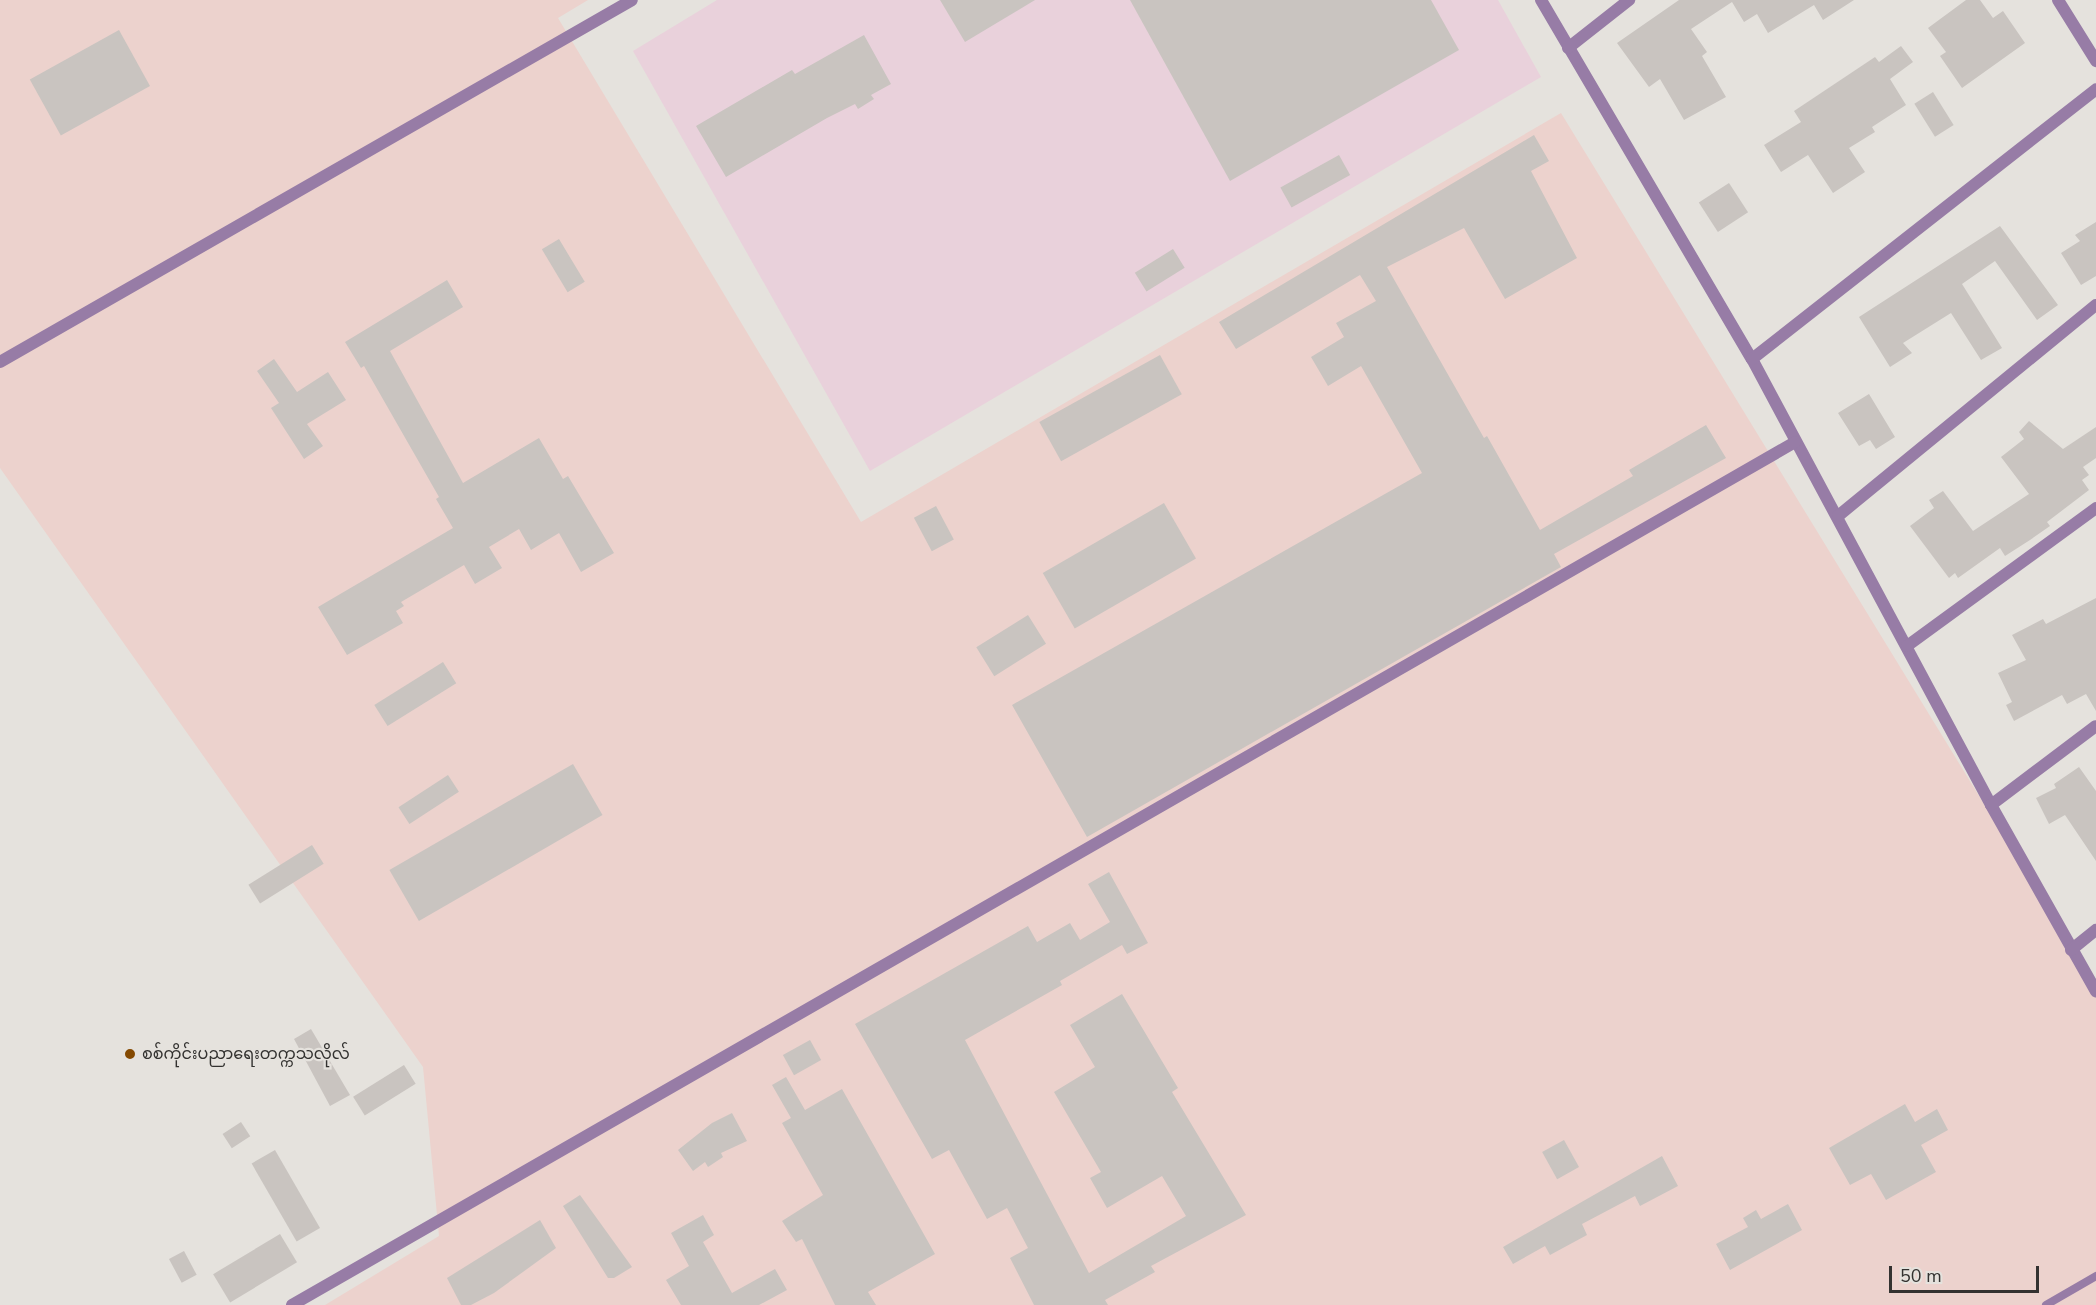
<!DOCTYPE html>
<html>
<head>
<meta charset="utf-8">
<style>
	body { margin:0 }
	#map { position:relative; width:2096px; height:1305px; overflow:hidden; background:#e5e2dd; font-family:"Nunito Sans","Noto Sans Myanmar",sans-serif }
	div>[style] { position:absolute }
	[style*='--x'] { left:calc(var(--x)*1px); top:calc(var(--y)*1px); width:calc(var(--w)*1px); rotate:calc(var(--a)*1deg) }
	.commercial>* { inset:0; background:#e9d1db }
	.industrial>* { inset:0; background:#ecd2cd }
	.building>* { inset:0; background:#c9c4c0; transform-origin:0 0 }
	.service>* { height:8px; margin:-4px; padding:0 4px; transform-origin:4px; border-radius:4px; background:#977ca6 }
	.minor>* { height:12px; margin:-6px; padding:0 6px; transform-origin:6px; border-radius:6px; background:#977ca6 }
	.dots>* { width:16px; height:16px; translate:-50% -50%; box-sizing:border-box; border:3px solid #e5e2dd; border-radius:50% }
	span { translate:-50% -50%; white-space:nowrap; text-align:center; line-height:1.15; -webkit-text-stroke:4.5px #e5e2dd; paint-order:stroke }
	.poi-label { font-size:16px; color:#333230 }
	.left { translate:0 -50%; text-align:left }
	.scale { position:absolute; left:1889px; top:1266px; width:150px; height:27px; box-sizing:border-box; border:3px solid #333230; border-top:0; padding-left:8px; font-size:18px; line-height:21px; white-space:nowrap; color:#333230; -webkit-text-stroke:4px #e5e2dd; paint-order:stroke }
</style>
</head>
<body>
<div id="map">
	<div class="commercial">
		<i style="clip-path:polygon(717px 0,1498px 0,1541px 77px,870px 471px,633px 51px)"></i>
	</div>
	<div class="industrial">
		<i style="clip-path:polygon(0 0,588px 0,558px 18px,861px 522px,1561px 113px,2096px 987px,2096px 1305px,325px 1305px,439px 1236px,423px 1067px,0 468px)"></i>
	</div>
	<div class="building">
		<i style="clip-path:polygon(940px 0,1035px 0,965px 42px)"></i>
		<i style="clip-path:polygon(1130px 0,1431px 0,1459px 50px,1230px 181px)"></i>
		<i style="clip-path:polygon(1679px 0,1854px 0,1823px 20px,1814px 5px,1768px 33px,1757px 14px,1744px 22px,1732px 2px,1691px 29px,1707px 52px,1702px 56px,1726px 97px,1684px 120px,1660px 79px,1649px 87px,1617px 43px)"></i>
		<i style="clip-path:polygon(1966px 0,1980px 0,1993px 18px,2003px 11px,2025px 43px,1962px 88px,1940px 56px,1946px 52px,1928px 28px)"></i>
		<i style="left:119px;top:30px;width:64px;height:102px;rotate:61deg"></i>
		<i style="clip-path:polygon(864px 35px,891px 84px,871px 95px,874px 99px,858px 109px,855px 104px,827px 118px,726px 177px,696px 126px,792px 70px,795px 74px)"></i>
		<i style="clip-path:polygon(1901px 46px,1913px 62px,1890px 79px,1906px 105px,1872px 127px,1875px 132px,1849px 148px,1865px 172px,1833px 193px,1808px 155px,1781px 172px,1764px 145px,1801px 122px,1794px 111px,1875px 57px,1879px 62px)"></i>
		<i style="left:1933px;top:92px;width:39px;height:22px;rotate:58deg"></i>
		<i style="clip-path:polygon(1534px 135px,1549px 161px,1531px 171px,1577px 258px,1505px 299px,1464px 228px,1387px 267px,1484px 438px,1487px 436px,1540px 530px,1633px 476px,1629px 470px,1706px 425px,1726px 458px,1554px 554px,1561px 567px,1087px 837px,1012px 705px,1422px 473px,1361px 366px,1328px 386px,1311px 357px,1344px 337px,1336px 323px,1376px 301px,1360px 275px,1236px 349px,1219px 322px)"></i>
		<i style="left:1339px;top:155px;width:23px;height:67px;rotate:61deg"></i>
		<i style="left:1729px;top:183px;width:35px;height:36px;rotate:57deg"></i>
		<i style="clip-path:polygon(2096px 222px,2096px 276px,2081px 285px,2061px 253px,2080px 241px,2075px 235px)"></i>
		<i style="clip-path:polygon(2000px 226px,2058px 305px,2037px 320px,1995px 261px,1962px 284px,2002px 348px,1981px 360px,1951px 313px,1903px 343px,1912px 353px,1890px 367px,1859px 317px)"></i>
		<i style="left:559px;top:239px;width:50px;height:20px;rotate:59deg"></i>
		<i style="left:1173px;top:249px;width:22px;height:45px;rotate:58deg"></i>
		<i style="clip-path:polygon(447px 280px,463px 307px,390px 351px,463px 483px,539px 438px,563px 479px,568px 476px,614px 553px,581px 572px,559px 533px,531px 550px,519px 529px,489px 547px,502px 568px,475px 584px,464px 565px,401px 602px,404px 606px,396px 611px,403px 623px,347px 655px,318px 607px,453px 528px,436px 499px,439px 497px,364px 366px,361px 368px,345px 342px)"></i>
		<i style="left:1160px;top:355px;width:45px;height:138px;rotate:61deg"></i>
		<i style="clip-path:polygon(274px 359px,297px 392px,328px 372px,346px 400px,307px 424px,323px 446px,304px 459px,271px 408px,279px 403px,257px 371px)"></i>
		<i style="clip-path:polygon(1869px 394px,1895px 437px,1876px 449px,1870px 440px,1859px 446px,1838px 413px)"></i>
		<i style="clip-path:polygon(2029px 421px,2063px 449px,2096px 427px,2096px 458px,2083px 467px,2089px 475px,2082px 480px,2089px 490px,2047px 522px,2050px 526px,2030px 540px,2005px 556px,2000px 548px,1958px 578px,1955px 573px,1949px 578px,1910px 526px,1934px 508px,1929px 500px,1943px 491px,1973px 531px,2029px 494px,2001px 457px,2024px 439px,2019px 432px)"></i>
		<i style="left:1164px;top:503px;width:64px;height:140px;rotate:60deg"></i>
		<i style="left:936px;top:506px;width:38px;height:25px;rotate:62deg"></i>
		<i style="clip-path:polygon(2096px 598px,2096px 711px,2086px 694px,2067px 704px,2062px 695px,2014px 721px,2006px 705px,2012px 702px,1998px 673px,2026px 660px,2012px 635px,2043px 619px,2046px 624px)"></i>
		<i style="left:1028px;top:615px;width:34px;height:61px;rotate:58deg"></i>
		<i style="left:443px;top:662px;width:25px;height:81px;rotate:58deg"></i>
		<i style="left:573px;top:764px;width:59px;height:212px;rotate:60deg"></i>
		<i style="clip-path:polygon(2079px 767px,2096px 791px,2096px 861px,2065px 815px,2049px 824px,2036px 798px,2056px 788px,2054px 784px)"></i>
		<i style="left:448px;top:775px;width:20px;height:59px;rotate:57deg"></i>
		<i style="left:312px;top:845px;width:22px;height:75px;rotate:58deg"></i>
		<i style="clip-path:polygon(1109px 872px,1148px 943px,1127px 954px,1122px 945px,1060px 981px,1062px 985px,965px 1040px,1089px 1273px,1186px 1216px,1162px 1176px,1107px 1208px,1090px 1178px,1101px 1172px,1054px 1092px,1095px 1067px,1070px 1025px,1122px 994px,1178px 1088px,1172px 1092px,1246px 1215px,1151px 1266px,1155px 1272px,1105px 1300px,1108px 1305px,1034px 1305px,1010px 1258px,1028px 1248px,1007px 1208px,987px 1219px,949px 1150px,932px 1159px,855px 1024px,1028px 926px,1037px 942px,1070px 923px,1080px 940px,1110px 922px,1088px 884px)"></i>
		<i style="clip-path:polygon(311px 1029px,350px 1095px,330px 1106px,294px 1039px)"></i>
		<i style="left:810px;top:1040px;width:23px;height:31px;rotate:61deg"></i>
		<i style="left:404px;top:1065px;width:22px;height:60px;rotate:58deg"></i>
		<i style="clip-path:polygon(786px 1077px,805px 1110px,842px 1089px,935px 1254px,868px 1292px,876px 1305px,835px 1305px,802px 1239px,796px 1242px,782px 1221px,823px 1195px,782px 1123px,791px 1118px,772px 1085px)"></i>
		<i style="clip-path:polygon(1905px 1104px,1915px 1122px,1937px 1109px,1948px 1130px,1921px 1145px,1936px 1172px,1886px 1200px,1871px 1174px,1850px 1185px,1829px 1148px)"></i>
		<i style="clip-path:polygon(732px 1113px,747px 1141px,721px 1153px,723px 1157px,708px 1167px,705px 1162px,693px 1171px,678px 1150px,712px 1123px)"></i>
		<i style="left:241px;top:1122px;width:17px;height:22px;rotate:57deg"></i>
		<i style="left:1564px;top:1140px;width:31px;height:25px;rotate:61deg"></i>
		<i style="left:275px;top:1150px;width:90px;height:27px;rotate:60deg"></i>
		<i style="clip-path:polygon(1662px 1156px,1678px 1186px,1640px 1206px,1635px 1196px,1582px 1224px,1587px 1235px,1550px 1255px,1545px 1246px,1513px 1264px,1503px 1247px)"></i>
		<i style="clip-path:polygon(580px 1195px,632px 1267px,614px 1278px,608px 1278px,563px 1206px)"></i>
		<i style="clip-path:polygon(1788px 1204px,1802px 1230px,1730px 1270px,1716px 1244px,1748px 1227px,1743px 1218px,1756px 1210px,1761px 1219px)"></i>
		<i style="clip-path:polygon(703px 1215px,714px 1235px,703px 1242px,732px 1293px,775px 1269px,787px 1290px,759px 1305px,681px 1305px,666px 1280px,689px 1266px,671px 1233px)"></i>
		<i style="clip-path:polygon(540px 1220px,556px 1248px,494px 1293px,471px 1305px,461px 1305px,447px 1278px)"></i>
		<i style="left:280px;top:1234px;width:33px;height:78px;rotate:59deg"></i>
		<i style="left:184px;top:1251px;width:27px;height:17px;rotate:62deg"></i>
	</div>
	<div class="service">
		<i style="--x:2046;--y:1305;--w:58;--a:-30.1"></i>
	</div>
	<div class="minor">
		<i style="--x:1541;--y:0;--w:416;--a:59.6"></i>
		<i style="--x:1752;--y:359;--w:506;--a:61.81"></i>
		<i style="--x:1991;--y:805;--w:214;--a:60.6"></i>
		<i style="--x:2058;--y:0;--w:72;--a:58.1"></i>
		<i style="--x:1568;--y:48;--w:78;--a:-38.2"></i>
		<i style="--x:1752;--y:359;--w:437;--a:-38.1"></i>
		<i style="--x:0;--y:362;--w:728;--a:-29.8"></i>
		<i style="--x:1838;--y:516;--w:333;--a:-39.3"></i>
		<i style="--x:1907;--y:646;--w:234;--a:-36.1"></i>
		<i style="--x:1991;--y:805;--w:131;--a:-37"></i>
		<i style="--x:2071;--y:950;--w:32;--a:-39"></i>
		<i style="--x:292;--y:1305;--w:1733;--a:-29.86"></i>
	</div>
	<div class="dots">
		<i style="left:130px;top:1054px;background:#844900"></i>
	</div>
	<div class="poi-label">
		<span class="left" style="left:142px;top:1054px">စစ်ကိုင်းပညာရေးတက္ကသလိုလ်</span>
	</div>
	<div class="scale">50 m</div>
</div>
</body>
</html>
